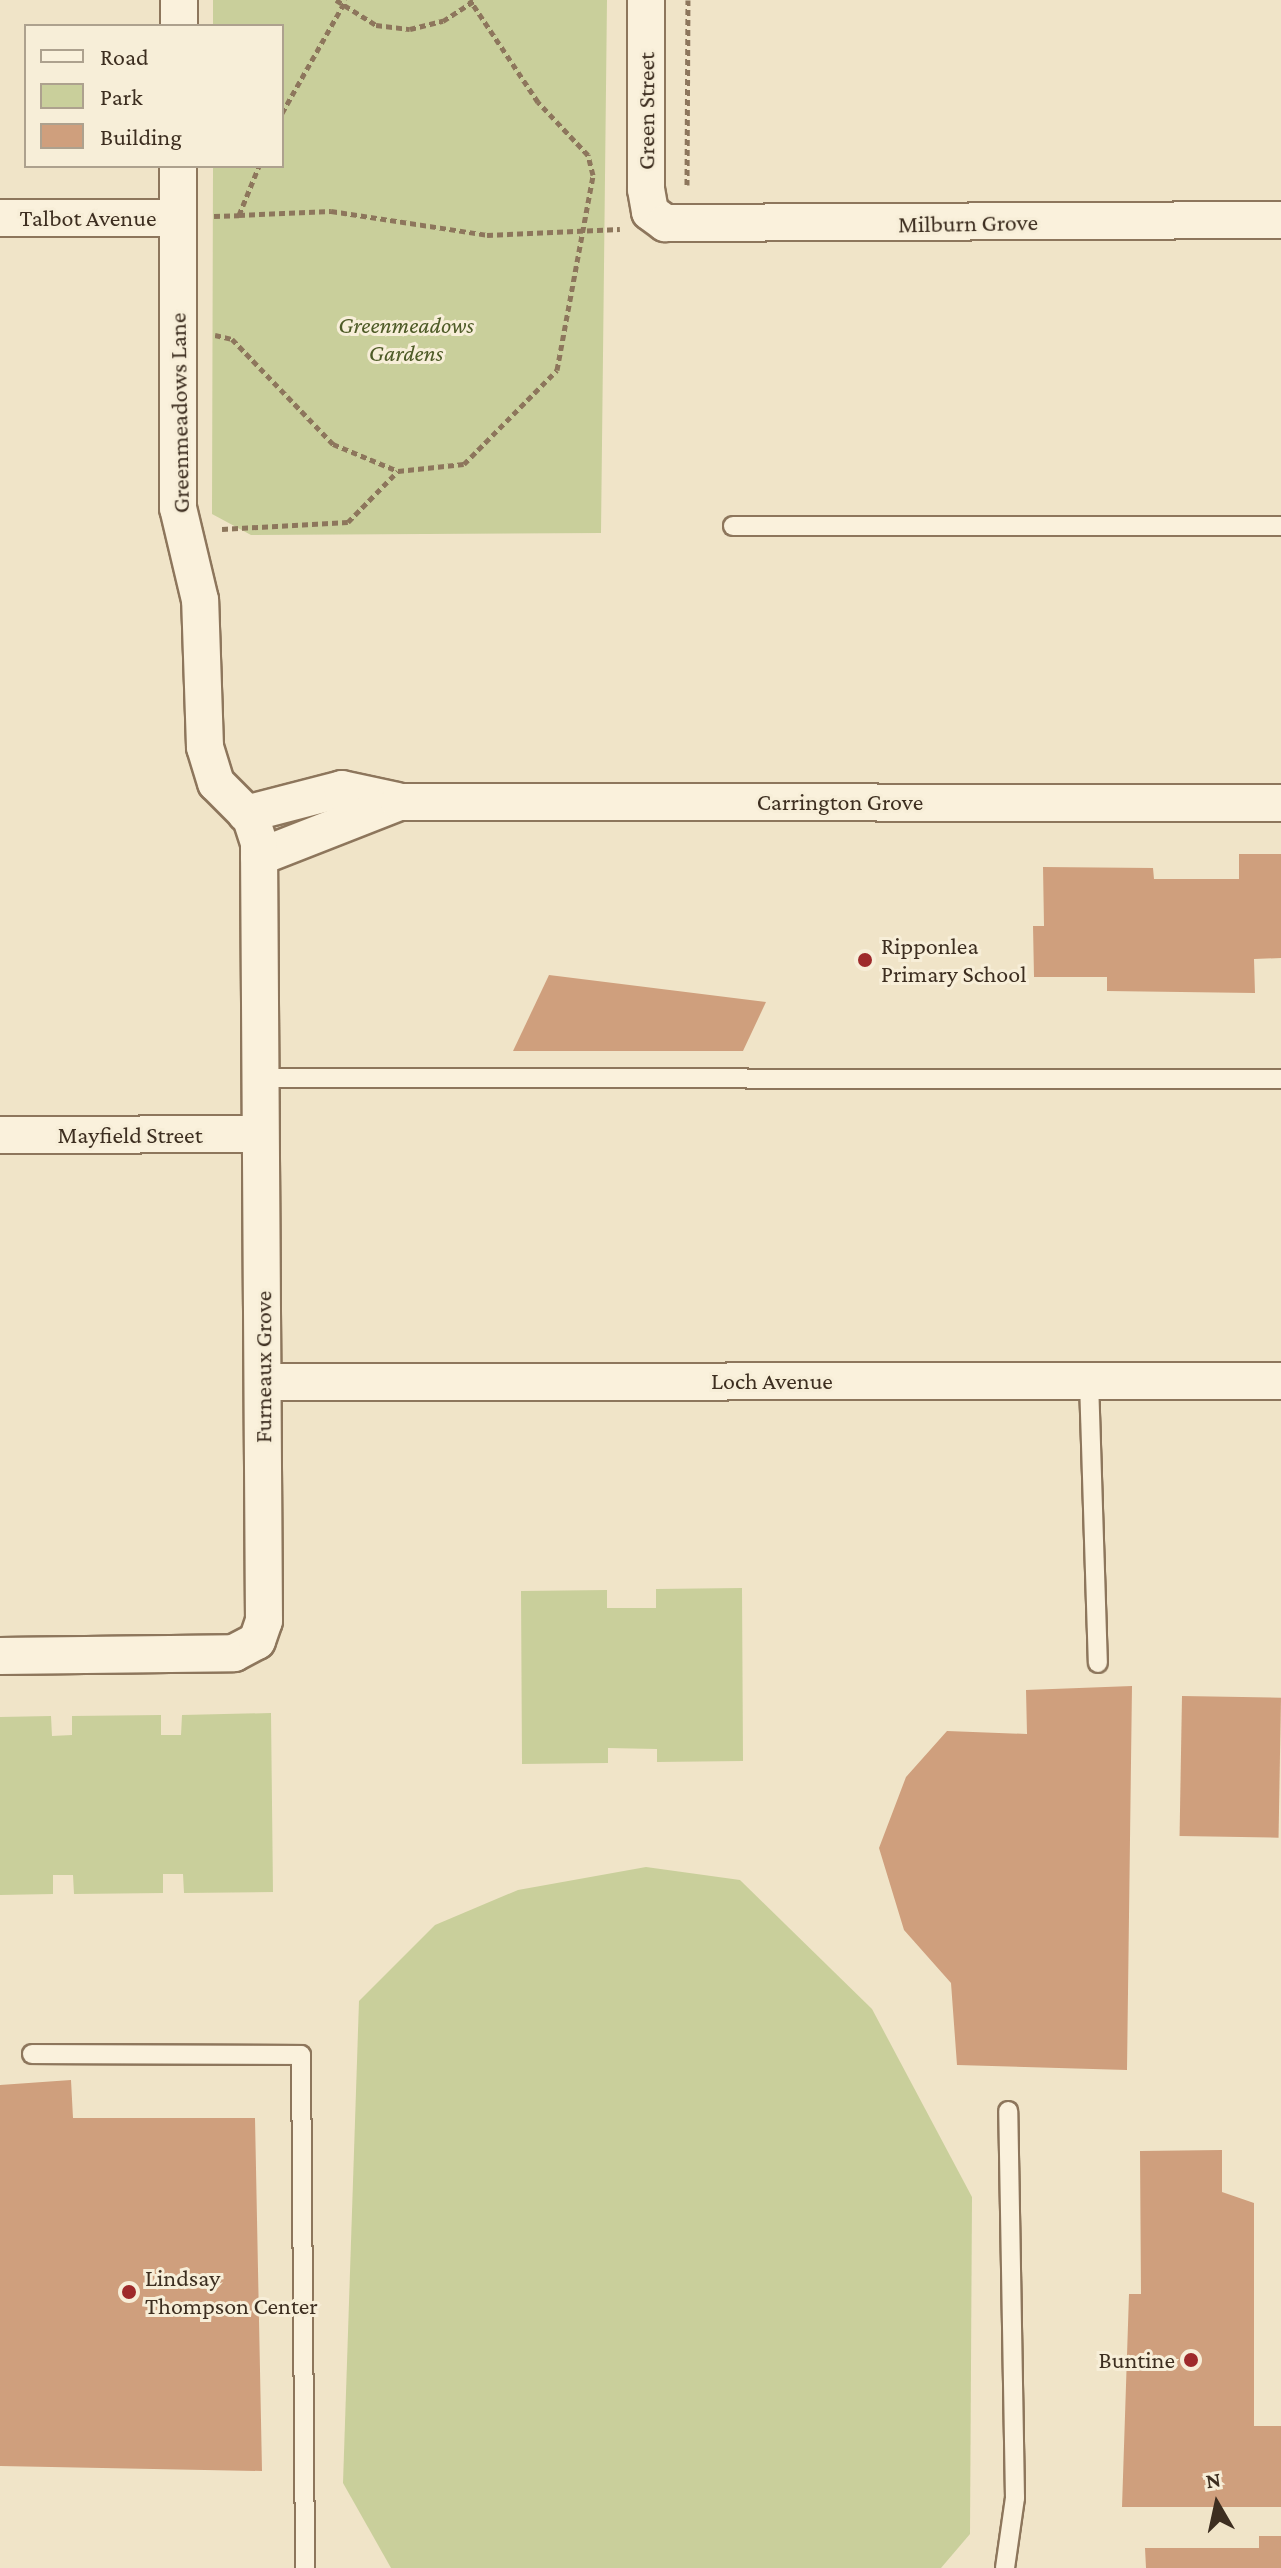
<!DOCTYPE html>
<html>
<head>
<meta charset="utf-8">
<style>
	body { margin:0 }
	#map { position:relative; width:1281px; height:2568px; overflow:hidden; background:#f0e4c8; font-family:"Crimson Pro",serif }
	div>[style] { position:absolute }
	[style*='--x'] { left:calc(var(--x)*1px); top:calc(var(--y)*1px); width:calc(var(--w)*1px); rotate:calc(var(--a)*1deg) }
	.green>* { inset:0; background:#c9cf9b }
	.building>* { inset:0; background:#cf9f7d; transform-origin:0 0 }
	.path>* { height:5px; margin-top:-2.5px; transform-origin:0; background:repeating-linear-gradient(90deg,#8d765c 0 6px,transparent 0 10px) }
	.roads { filter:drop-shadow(2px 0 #8d765c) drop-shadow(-2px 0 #8d765c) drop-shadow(0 2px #8d765c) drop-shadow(0 -2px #8d765c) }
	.lane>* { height:18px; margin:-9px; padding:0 9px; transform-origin:9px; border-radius:9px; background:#faf1dc }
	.street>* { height:36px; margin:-18px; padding:0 18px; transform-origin:18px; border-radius:18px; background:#faf1dc }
	.dots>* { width:22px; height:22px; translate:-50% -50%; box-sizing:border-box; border:4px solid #f7eed8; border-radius:50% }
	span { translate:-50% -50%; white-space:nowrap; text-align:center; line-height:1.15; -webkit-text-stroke:6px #f7eed8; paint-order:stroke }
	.street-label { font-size:24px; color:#3d2e20 }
	.park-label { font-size:24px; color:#4d5a26; font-style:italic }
	.poi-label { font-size:24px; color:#3d2e20 }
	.left { translate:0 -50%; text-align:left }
	.right { translate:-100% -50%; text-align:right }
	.legend { position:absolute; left:24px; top:24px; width:260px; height:144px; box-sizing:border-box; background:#f7eed8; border:2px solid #ada18e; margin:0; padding:10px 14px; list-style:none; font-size:24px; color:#3d2e20 }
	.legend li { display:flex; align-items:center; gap:16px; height:40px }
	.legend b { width:40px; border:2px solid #ada18e }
	.north { position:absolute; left:1177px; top:2464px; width:80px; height:80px; -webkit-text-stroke:6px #f7eed8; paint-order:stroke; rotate:351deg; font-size:22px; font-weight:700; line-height:32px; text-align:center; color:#3d2e20 }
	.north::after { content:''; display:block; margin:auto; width:28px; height:36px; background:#3d2e20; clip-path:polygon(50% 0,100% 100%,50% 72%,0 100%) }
</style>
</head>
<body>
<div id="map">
	<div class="green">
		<i style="clip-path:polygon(213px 0,607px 0,601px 533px,251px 535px,212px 514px,213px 166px,282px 166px,282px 26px,213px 26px)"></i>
		<i style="clip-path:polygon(742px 1588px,743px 1761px,657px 1762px,657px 1749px,608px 1748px,608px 1763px,522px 1764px,521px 1591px,607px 1590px,607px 1608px,656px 1608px,656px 1589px)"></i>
		<i style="clip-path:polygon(271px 1713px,273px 1892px,184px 1893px,183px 1874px,163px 1874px,163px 1893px,74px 1894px,73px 1875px,53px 1875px,53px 1894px,0 1895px,0 1717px,51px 1716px,52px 1736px,72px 1735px,72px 1716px,161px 1715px,161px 1735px,181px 1735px,182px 1715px)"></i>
		<i style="clip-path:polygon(646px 1867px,740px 1880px,872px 2009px,972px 2197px,970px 2534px,941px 2568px,391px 2568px,343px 2483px,359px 2001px,435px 1925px,518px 1890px)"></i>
	</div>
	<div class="building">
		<i style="clip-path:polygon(1239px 854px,1281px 854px,1281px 958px,1254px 959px,1255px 993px,1107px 991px,1107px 977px,1034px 977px,1033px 926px,1044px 926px,1043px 867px,1153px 868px,1154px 879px,1239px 879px)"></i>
		<i style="clip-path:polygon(549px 975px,766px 1002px,743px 1051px,513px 1051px)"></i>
		<i style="clip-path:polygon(1132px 1686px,1127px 2070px,957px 2065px,951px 1983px,904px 1930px,879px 1848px,906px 1777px,947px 1731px,1027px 1734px,1026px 1690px)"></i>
		<i style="left:1182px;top:1696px;width:99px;height:140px;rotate:1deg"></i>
		<i style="clip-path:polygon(71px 2080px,73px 2118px,255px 2118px,262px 2471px,0 2466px,0 2085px)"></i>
		<i style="clip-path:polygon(1222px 2150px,1222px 2192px,1254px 2203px,1254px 2426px,1281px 2426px,1281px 2507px,1122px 2507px,1129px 2294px,1141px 2294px,1140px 2151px)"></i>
		<i style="clip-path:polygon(1259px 2536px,1281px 2536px,1281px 2568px,1146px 2568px,1145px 2548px,1259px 2548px)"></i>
	</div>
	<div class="path">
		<i style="--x:336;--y:0;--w:47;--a:32"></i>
		<i style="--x:376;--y:25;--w:34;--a:7"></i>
		<i style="--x:410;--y:29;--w:34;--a:-14"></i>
		<i style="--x:443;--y:21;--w:38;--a:-33"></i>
		<i style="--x:282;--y:113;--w:130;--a:-60.5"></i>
		<i style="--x:687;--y:185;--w:185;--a:-89.7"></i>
		<i style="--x:239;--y:215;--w:92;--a:-2.5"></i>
		<i style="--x:331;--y:211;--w:158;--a:8.7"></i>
		<i style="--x:487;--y:235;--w:133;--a:-2.6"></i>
		<i style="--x:214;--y:216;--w:25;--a:-2"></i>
		<i style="--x:239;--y:215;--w:53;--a:-67.8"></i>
		<i style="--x:215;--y:335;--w:17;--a:13"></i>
		<i style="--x:232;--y:339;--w:146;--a:46.1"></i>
		<i style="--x:333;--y:444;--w:70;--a:22.6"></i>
		<i style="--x:398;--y:471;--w:66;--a:-6.1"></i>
		<i style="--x:464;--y:464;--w:132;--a:-45.3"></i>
		<i style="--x:557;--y:370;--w:198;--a:-79.5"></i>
		<i style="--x:593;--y:175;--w:21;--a:-104"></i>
		<i style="--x:588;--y:155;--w:73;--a:-133.3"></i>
		<i style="--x:538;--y:102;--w:123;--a:-123.7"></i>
		<i style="--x:222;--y:529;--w:126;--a:-3.2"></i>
		<i style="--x:348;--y:522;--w:71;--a:-45.6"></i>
	</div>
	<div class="roads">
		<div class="lane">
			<i style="--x:733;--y:526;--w:548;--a:0"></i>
			<i style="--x:260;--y:1078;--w:1021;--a:0.06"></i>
			<i style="--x:1089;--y:1381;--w:282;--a:88.2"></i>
			<i style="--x:32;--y:2054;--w:269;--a:0.2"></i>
			<i style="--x:301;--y:2055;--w:513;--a:89.55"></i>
			<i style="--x:1005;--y:2568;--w:71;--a:-81.9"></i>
			<i style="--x:1015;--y:2498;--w:387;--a:-91"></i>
		</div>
		<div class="street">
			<i style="--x:646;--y:0;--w:189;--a:90"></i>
			<i style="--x:646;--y:189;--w:23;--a:80"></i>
			<i style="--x:650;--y:212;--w:19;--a:36"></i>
			<i style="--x:665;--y:223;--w:616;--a:-0.28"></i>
			<i style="--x:179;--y:26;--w:26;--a:-90"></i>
			<i style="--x:0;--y:218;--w:177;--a:0"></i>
			<i style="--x:246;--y:814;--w:99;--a:-14.6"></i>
			<i style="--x:342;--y:789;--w:56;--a:12.3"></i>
			<i style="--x:259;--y:857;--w:150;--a:-21.4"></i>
			<i style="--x:399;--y:802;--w:882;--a:0.06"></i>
			<i style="--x:0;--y:1135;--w:260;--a:-0.2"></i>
			<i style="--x:263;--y:1382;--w:1018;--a:-0.06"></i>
			<i style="--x:0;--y:1656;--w:234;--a:-0.7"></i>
			<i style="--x:234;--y:1653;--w:26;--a:-28"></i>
			<i style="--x:257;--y:1641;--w:21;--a:-71"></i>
			<i style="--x:264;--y:1621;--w:778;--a:-90.37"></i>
			<i style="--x:259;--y:843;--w:26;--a:-108"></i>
			<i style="--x:251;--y:818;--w:49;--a:-135"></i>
			<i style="--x:216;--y:783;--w:38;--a:-107"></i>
			<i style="--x:205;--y:747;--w:147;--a:-91.9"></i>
			<i style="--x:200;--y:600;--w:95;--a:-103.4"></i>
			<i style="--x:178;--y:508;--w:342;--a:-90"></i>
		</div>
	</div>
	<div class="dots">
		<i style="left:865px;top:960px;background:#9e2a2b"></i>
		<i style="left:129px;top:2292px;background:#9e2a2b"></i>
		<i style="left:1191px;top:2360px;background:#9e2a2b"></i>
	</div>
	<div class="street-label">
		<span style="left:646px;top:111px;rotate:-90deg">Green Street</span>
		<span style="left:88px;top:218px">Talbot Avenue</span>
		<span style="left:968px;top:223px;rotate:-1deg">Milburn Grove</span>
		<span style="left:179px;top:413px;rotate:-91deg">Greenmeadows Lane</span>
		<span style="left:840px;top:802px">Carrington Grove</span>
		<span style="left:130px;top:1135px">Mayfield Street</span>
		<span style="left:263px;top:1367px;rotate:-90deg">Furneaux Grove</span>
		<span style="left:772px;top:1381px">Loch Avenue</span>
	</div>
	<div class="park-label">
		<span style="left:406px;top:339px">Greenmeadows<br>Gardens</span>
	</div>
	<div class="poi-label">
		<span class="left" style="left:881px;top:960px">Ripponlea<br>Primary School</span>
		<span class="left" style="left:145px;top:2292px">Lindsay<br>Thompson Center</span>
		<span class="right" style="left:1175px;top:2360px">Buntine</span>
	</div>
	<ul class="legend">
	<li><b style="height:10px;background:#faf1dc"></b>Road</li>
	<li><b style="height:22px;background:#c9cf9b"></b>Park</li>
	<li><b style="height:22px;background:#cf9f7d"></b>Building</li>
	</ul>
	<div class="north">N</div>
</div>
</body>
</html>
